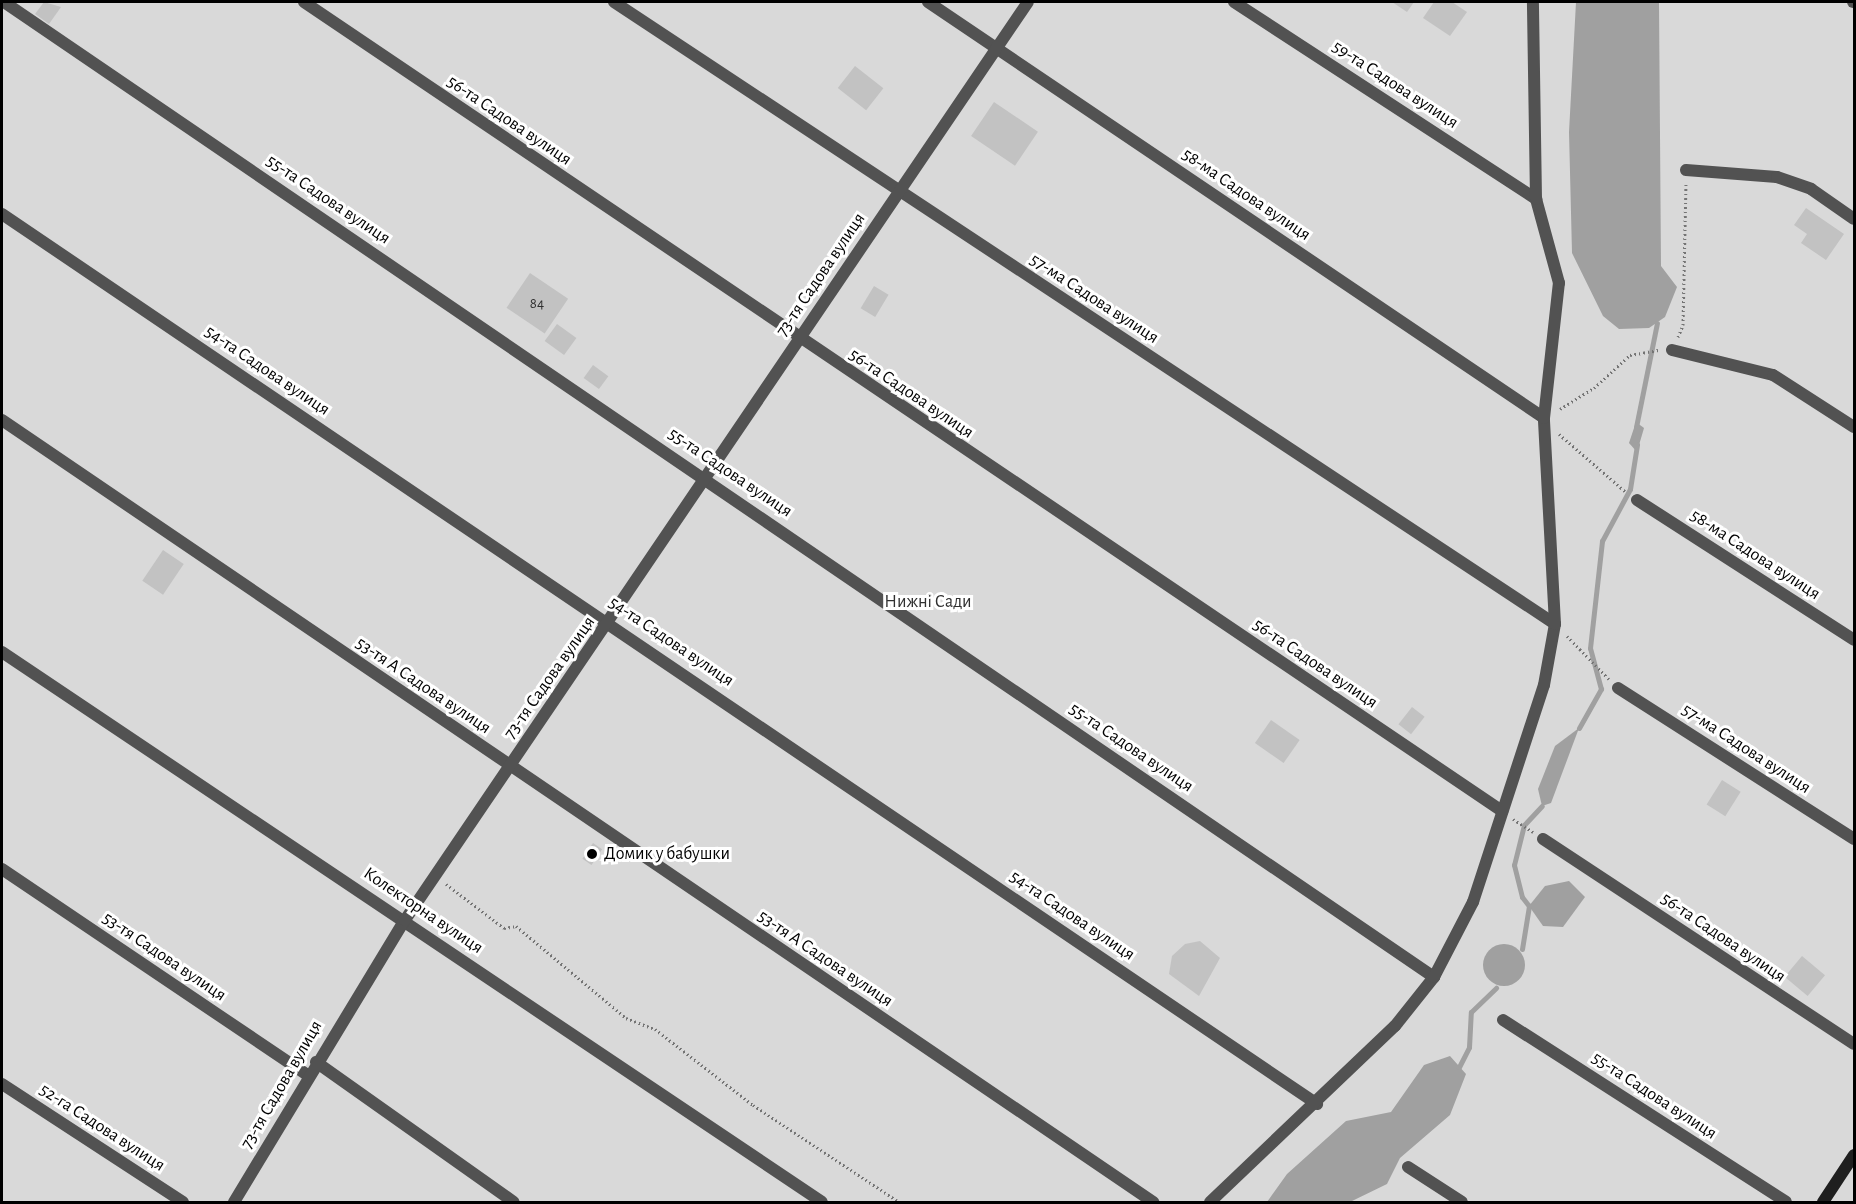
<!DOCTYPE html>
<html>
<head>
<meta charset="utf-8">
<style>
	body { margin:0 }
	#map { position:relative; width:1856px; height:1204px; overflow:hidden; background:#fff; font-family:"Alegreya Sans",sans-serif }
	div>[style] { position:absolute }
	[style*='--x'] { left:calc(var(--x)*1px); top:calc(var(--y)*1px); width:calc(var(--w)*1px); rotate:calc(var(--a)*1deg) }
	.green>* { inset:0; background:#d9d9d9; transform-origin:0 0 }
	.water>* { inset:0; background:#a0a0a0 }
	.round { border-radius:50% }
	.stream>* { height:5px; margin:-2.5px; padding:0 2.5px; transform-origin:2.5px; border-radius:2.5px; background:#a0a0a0 }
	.building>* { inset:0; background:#c2c2c2; transform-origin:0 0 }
	.path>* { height:3px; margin-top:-1.5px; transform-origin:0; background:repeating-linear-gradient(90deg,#747474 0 1.5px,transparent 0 4.5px) }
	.street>* { height:12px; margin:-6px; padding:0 6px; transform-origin:6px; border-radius:6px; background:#525252 }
	.secondary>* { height:12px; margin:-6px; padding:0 6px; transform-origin:6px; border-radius:6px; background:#1f1f1f }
	.dots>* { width:16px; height:16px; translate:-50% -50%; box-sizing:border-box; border:3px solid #fff; border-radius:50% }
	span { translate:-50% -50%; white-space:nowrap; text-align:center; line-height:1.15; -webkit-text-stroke:6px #fff; paint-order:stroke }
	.number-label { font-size:15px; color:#303030 }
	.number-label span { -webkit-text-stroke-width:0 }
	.street-label { font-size:18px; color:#000 }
	.park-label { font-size:18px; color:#303030 }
	.poi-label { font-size:18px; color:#000 }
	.left { translate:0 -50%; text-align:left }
	.frame { position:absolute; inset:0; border:3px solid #000; pointer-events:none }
</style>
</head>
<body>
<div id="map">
	<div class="green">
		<i style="left:2px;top:2px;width:1852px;height:1200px"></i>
	</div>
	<div class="water">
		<i style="clip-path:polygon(1576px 2px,1659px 2px,1661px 266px,1677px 287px,1665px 317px,1649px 328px,1619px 329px,1603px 316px,1572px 253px,1569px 132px)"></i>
		<i style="clip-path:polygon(1636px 422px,1644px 428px,1637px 452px,1629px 443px)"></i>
		<i style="clip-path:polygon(1579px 728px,1551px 803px,1542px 806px,1538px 789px,1555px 746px)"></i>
		<i style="clip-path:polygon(1569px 881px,1585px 897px,1563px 927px,1543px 926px,1529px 906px,1545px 886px)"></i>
		<i class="round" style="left:1483px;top:944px;width:42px;height:42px"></i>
		<i style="clip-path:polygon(1450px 1056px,1466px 1074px,1450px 1115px,1400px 1158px,1387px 1184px,1350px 1202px,1267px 1202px,1287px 1174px,1346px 1121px,1391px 1112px,1424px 1065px)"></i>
	</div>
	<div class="stream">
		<i style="--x:1636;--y:427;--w:106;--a:-78.6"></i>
		<i style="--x:1579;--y:728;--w:45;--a:-60.6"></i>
		<i style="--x:1601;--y:689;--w:42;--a:-105"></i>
		<i style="--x:1590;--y:648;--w:108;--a:-83.6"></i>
		<i style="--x:1602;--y:541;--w:59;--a:-61.7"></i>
		<i style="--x:1630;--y:489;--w:45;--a:-81"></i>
		<i style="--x:1522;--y:949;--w:44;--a:-80.8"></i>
		<i style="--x:1529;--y:906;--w:11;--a:-128"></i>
		<i style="--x:1522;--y:897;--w:33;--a:-104"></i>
		<i style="--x:1514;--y:865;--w:41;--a:-76"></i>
		<i style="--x:1524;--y:825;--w:26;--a:-47"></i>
		<i style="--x:1459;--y:1067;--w:22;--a:-63"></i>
		<i style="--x:1469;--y:1047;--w:35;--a:-87"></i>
		<i style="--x:1471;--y:1012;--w:35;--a:-44"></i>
	</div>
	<div class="building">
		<i style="clip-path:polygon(44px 2px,61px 7px,49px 24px,35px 14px)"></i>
		<i style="clip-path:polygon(1392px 2px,1414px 2px,1407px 12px)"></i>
		<i style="clip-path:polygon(1434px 2px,1452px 2px,1467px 12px,1450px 36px,1423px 18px)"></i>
		<i style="left:855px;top:66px;width:36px;height:28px;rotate:38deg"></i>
		<i style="left:994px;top:102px;width:53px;height:41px;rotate:34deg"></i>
		<i style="clip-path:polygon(1806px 208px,1844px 234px,1826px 260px,1801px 243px,1807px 234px,1794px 225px)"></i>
		<i style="left:530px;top:273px;width:46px;height:42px;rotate:34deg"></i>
		<i style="left:874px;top:286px;width:17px;height:26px;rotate:31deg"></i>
		<i style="left:557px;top:324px;width:24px;height:21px;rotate:36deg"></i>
		<i style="left:593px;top:365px;width:19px;height:16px;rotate:36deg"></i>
		<i style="left:163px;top:550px;width:25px;height:37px;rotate:34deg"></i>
		<i style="left:1412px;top:707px;width:16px;height:22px;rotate:38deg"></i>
		<i style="left:1271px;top:720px;width:35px;height:28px;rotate:35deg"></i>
		<i style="left:1722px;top:780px;width:22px;height:29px;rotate:32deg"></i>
		<i style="left:593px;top:843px;width:11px;height:19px;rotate:34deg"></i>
		<i style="clip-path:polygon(1200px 941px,1220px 958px,1199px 996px,1169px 974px,1172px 956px,1185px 944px)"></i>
		<i style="left:1802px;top:956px;width:30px;height:27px;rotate:40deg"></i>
	</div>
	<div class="path">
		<i style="--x:1678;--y:337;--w:13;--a:-67"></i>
		<i style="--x:1683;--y:325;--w:143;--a:-88.8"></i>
		<i style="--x:1560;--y:409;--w:40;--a:-32"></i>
		<i style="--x:1594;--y:388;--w:49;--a:-42.5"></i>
		<i style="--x:1630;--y:355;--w:29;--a:-10"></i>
		<i style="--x:1559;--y:434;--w:89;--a:40.9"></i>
		<i style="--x:1567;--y:636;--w:60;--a:45.7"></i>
		<i style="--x:1513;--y:819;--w:24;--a:33"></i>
		<i style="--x:446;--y:884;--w:73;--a:37.2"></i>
		<i style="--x:504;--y:928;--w:12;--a:-9"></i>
		<i style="--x:516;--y:926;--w:143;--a:39.9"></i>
		<i style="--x:626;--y:1018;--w:31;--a:21"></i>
		<i style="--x:655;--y:1029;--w:124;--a:37.8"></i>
		<i style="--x:753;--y:1105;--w:175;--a:33.6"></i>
	</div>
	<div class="street">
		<i style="--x:4;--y:2;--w:1731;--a:34.29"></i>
		<i style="--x:304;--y:2;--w:1446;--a:34.03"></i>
		<i style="--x:614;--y:2;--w:1128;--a:33.46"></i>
		<i style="--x:928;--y:2;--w:743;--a:34.03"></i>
		<i style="--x:1234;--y:2;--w:361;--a:33.1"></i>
		<i style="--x:1853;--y:2;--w:1;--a:0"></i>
		<i style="--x:1686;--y:170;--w:91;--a:4.4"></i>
		<i style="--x:1777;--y:177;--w:36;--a:19"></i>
		<i style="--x:1811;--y:189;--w:52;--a:34.9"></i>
		<i style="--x:2;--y:214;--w:1588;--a:34.09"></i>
		<i style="--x:1672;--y:350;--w:104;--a:13.9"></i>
		<i style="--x:1773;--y:375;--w:96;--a:32.7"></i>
		<i style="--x:2;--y:420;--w:1392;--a:34.19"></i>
		<i style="--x:1637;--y:500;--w:258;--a:32.8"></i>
		<i style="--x:2;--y:652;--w:987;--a:33.85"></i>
		<i style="--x:1618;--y:688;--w:280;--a:32.6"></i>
		<i style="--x:1543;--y:839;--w:372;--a:33.4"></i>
		<i style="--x:2;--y:869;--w:368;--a:34"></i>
		<i style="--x:1503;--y:1020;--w:336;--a:32.7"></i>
		<i style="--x:316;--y:1062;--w:242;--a:35.3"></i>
		<i style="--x:2;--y:1084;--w:216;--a:33.1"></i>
		<i style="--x:1408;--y:1167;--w:64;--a:32.9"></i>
		<i style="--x:234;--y:1202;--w:330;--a:-58.8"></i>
		<i style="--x:405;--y:920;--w:1109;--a:-55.84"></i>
		<i style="--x:1210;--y:1202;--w:255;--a:-43.6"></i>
		<i style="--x:1395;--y:1026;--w:63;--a:-51.5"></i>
		<i style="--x:1434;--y:977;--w:85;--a:-62.5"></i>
		<i style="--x:1473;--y:902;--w:228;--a:-71.9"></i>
		<i style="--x:1544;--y:685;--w:62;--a:-79.8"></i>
		<i style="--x:1555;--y:624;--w:206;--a:-93.1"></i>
		<i style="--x:1544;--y:418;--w:136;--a:-83.7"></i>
		<i style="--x:1559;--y:283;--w:87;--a:-105.3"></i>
		<i style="--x:1536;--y:199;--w:197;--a:-90.9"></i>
	</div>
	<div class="secondary">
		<i style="--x:1823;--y:1202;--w:56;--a:-56.6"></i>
	</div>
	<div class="dots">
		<i style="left:592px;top:854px;background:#000"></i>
	</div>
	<div class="number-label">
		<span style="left:537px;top:304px">84</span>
	</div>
	<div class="street-label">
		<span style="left:1395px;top:85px;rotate:33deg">59-та Садова вулиця</span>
		<span style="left:509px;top:121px;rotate:34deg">56-та Садова вулиця</span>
		<span style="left:1246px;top:195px;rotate:34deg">58-ма Садова вулиця</span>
		<span style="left:328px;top:200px;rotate:34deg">55-та Садова вулиця</span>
		<span style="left:821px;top:275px;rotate:-56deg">73-тя Садова вулиця</span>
		<span style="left:1094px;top:299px;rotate:33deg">57-ма Садова вулиця</span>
		<span style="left:267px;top:371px;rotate:34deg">54-та Садова вулиця</span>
		<span style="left:911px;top:394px;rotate:34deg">56-та Садова вулиця</span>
		<span style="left:730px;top:473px;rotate:34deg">55-та Садова вулиця</span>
		<span style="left:1755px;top:555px;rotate:33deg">58-ма Садова вулиця</span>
		<span style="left:671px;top:642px;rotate:34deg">54-та Садова вулиця</span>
		<span style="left:1315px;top:664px;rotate:34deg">56-та Садова вулиця</span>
		<span style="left:550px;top:678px;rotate:-55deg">73-тя Садова вулиця</span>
		<span style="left:423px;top:686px;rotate:34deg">53-тя А Садова вулиця</span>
		<span style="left:1131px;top:748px;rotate:34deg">55-та Садова вулиця</span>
		<span style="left:1746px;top:749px;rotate:33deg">57-ма Садова вулиця</span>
		<span style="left:423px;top:911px;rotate:34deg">Колекторна вулиця</span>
		<span style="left:1072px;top:916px;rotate:34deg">54-та Садова вулиця</span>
		<span style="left:1723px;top:938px;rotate:34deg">56-та Садова вулиця</span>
		<span style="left:164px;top:957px;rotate:34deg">53-тя Садова вулиця</span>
		<span style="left:825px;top:959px;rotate:34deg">53-тя А Садова вулиця</span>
		<span style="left:282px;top:1085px;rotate:-60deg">73-тя Садова вулиця</span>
		<span style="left:1654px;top:1096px;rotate:33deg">55-та Садова вулиця</span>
		<span style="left:102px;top:1128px;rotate:33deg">52-га Садова вулиця</span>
	</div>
	<div class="park-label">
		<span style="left:928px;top:602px">Нижні Сади</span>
	</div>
	<div class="poi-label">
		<span class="left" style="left:604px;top:854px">Домик у бабушки</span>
	</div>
	<div class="frame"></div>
</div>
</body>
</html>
